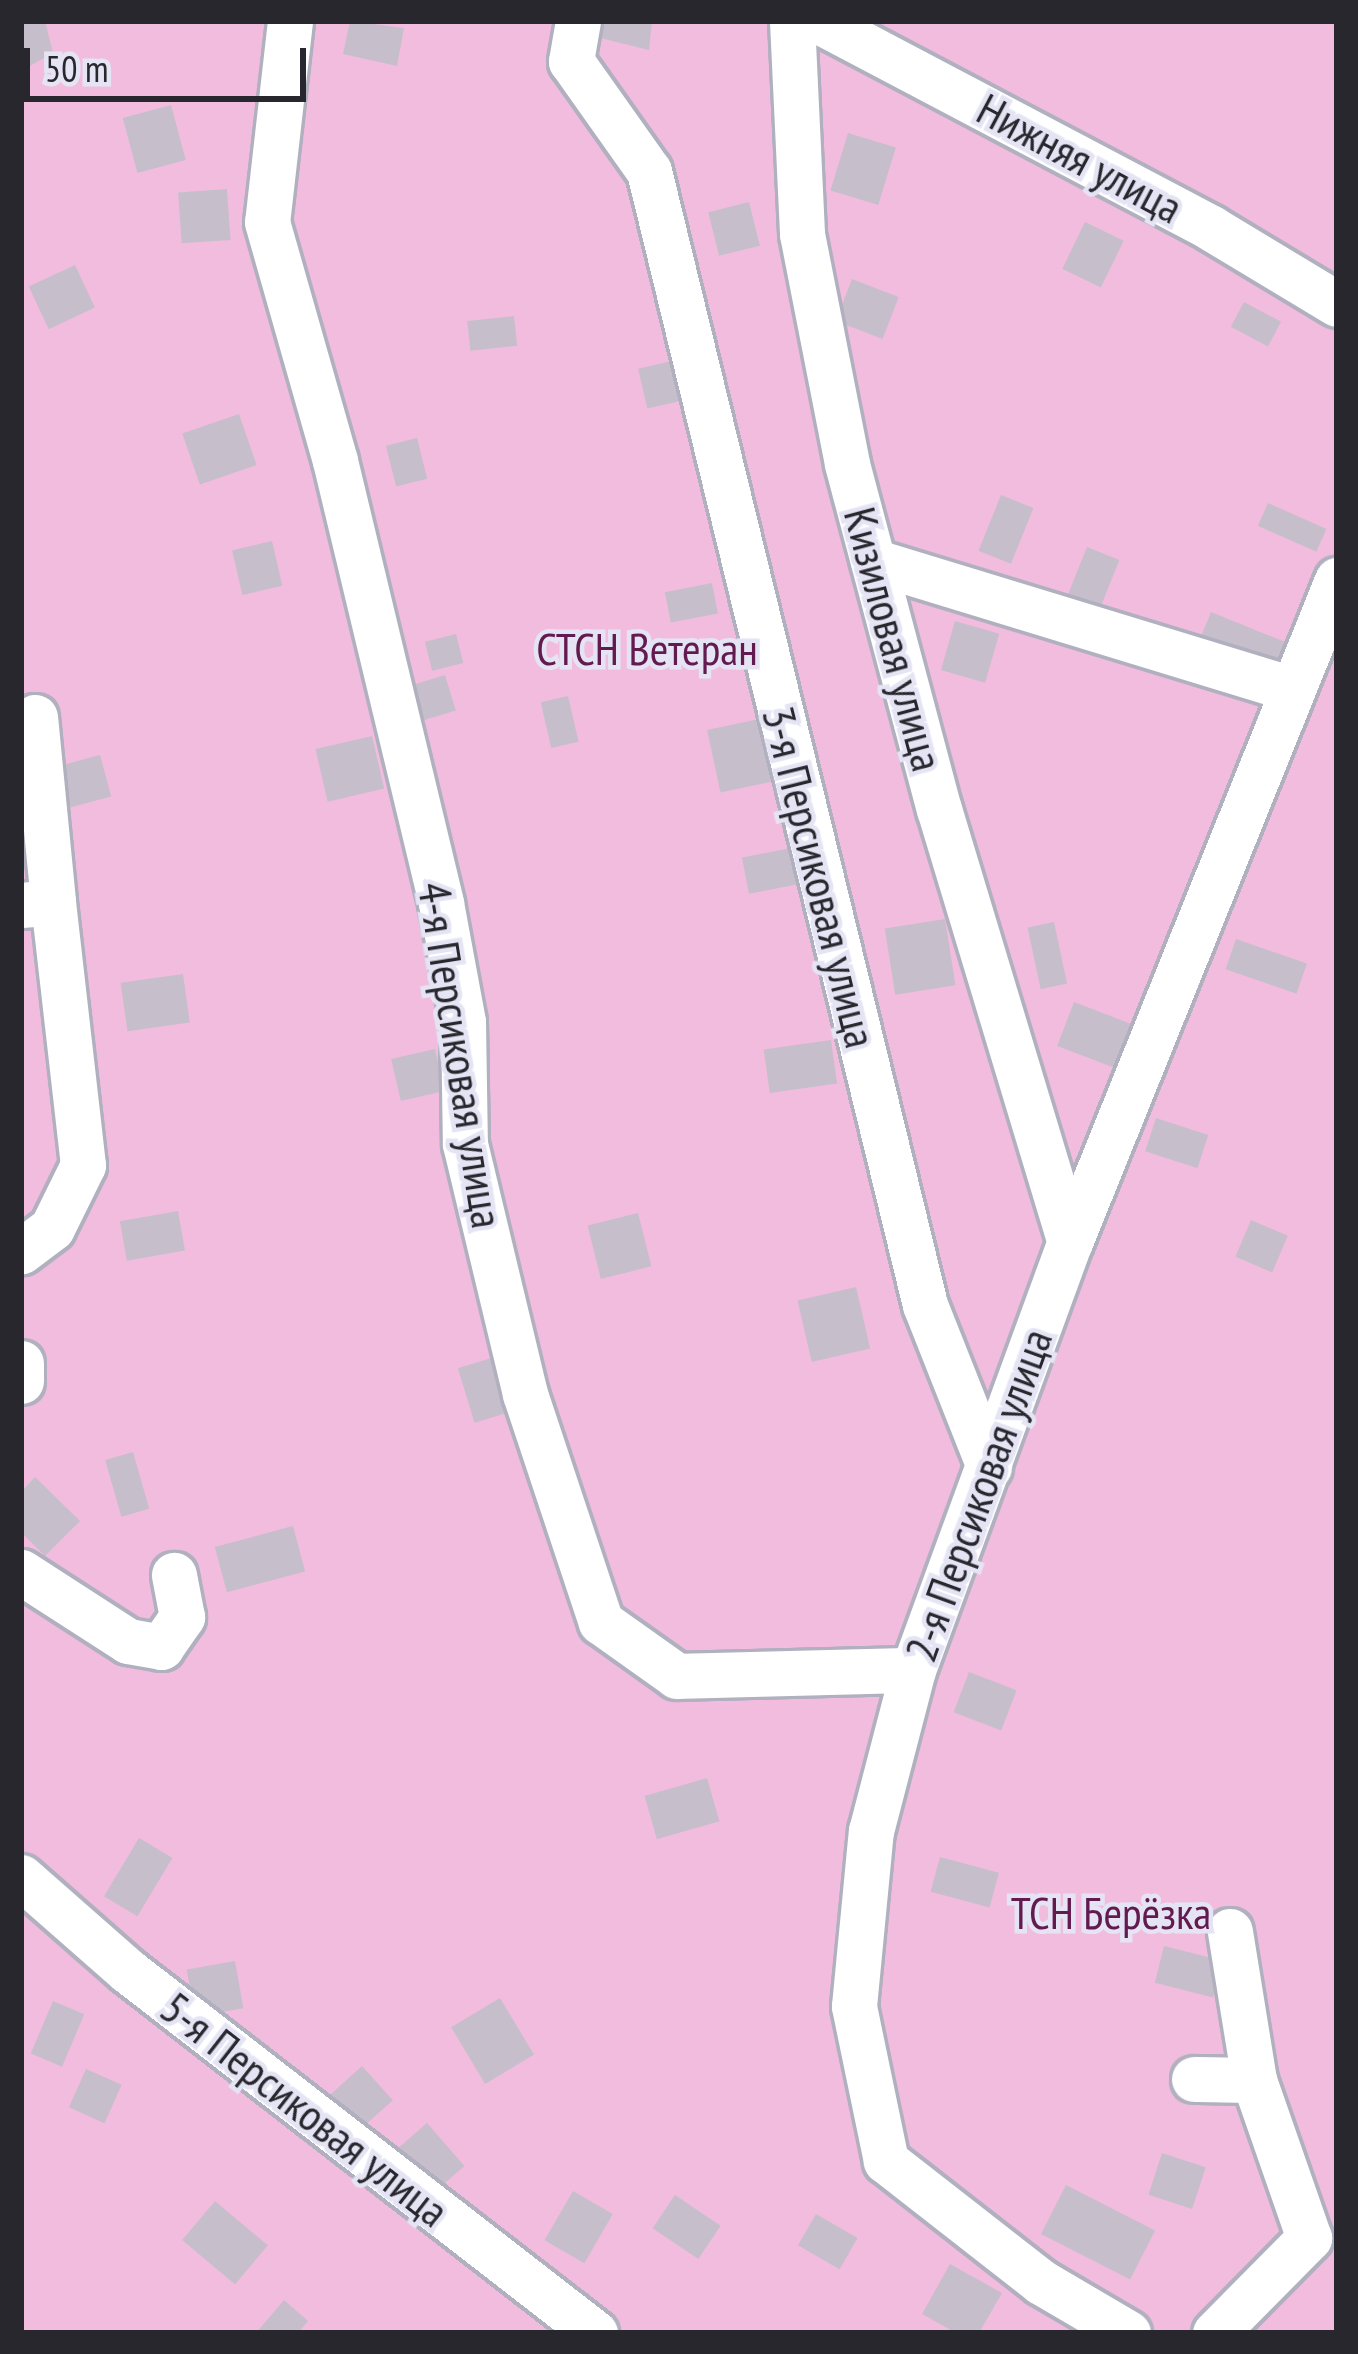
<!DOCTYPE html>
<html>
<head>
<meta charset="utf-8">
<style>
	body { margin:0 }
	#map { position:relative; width:1358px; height:2354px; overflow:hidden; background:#e5e4f4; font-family:"PT Sans Narrow",sans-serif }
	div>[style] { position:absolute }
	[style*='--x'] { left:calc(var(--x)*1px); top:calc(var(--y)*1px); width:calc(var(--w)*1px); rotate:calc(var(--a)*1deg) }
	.green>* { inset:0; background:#f2bcdf }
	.building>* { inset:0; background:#c7becb; transform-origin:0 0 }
	.roads { filter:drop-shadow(3px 0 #b1b0bf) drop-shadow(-3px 0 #b1b0bf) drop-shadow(0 3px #b1b0bf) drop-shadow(0 -3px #b1b0bf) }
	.minor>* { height:45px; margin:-22.5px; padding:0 22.5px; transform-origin:22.5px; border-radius:22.5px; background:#fff }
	span { translate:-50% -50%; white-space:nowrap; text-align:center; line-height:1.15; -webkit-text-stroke:9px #e5e4f4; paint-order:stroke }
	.street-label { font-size:45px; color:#28272d }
	.park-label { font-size:45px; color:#621a4f }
	.frame { position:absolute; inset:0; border:24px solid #28272d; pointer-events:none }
	.scale { position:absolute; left:24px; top:48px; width:282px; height:54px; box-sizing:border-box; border:6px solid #28272d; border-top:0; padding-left:15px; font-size:36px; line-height:42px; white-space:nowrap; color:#28272d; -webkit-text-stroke:9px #e5e4f4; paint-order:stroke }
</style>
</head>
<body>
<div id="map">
	<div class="green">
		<i style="clip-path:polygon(21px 21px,832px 21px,1337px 299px,1337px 2333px,21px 2333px)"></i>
		<i style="clip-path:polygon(859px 21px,1337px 21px,1337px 286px)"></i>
	</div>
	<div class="building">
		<i style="clip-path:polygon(45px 21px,53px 53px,21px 71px,21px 24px)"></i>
		<i style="clip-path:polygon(350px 21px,404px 28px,397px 66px,343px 54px)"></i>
		<i style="clip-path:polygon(603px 21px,652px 21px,649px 50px,600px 38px)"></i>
		<i style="left:171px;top:105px;width:57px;height:50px;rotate:75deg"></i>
		<i style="left:848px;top:133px;width:50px;height:60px;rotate:17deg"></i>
		<i style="left:227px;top:189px;width:51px;height:49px;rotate:86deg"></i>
		<i style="left:749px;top:202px;width:45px;height:42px;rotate:76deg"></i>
		<i style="left:1085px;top:222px;width:43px;height:52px;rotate:26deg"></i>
		<i style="left:75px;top:265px;width:47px;height:51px;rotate:65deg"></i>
		<i style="left:852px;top:279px;width:50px;height:45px;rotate:21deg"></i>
		<i style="left:1244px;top:302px;width:42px;height:28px;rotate:28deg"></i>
		<i style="left:514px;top:316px;width:30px;height:47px;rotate:84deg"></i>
		<i style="left:680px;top:359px;width:41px;height:43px;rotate:77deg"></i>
		<i style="left:239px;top:414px;width:54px;height:60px;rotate:71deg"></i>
		<i style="left:417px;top:438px;width:42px;height:32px;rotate:76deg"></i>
		<i style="left:1001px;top:495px;width:35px;height:60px;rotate:22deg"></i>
		<i style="left:1268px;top:503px;width:64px;height:25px;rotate:24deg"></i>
		<i style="left:272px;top:541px;width:46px;height:41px;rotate:77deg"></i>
		<i style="left:1087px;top:547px;width:35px;height:53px;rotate:22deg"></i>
		<i style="left:712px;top:583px;width:31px;height:48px;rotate:79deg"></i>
		<i style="left:1211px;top:612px;width:84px;height:26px;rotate:22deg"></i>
		<i style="left:955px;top:621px;width:46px;height:51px;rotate:16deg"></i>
		<i style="left:456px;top:634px;width:30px;height:32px;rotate:76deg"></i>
		<i style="left:445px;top:675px;width:37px;height:46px;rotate:73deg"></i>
		<i style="left:568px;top:696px;width:47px;height:28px;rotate:77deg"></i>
		<i style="left:759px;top:719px;width:64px;height:53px;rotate:78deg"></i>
		<i style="left:372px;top:736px;width:54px;height:58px;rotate:77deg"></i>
		<i style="left:100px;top:755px;width:43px;height:56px;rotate:75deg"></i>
		<i style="left:791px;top:848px;width:37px;height:50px;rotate:79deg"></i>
		<i style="left:945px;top:919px;width:67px;height:61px;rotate:81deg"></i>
		<i style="left:1054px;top:922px;width:63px;height:27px;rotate:78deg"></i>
		<i style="left:1236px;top:939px;width:75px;height:32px;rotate:19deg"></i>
		<i style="left:183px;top:974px;width:49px;height:63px;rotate:82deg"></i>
		<i style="left:1074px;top:1002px;width:64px;height:47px;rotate:21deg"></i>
		<i style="left:831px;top:1040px;width:44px;height:68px;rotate:82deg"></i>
		<i style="left:435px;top:1049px;width:43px;height:45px;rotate:77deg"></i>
		<i style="left:1156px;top:1118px;width:55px;height:35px;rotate:18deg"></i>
		<i style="left:178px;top:1211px;width:40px;height:59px;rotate:80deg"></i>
		<i style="left:638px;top:1213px;width:55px;height:52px;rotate:76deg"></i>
		<i style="left:1251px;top:1220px;width:40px;height:40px;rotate:23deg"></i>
		<i style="left:856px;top:1287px;width:63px;height:60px;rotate:77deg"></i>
		<i style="left:498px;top:1356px;width:57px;height:42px;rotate:73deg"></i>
		<i style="left:133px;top:1452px;width:59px;height:29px;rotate:74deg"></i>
		<i style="clip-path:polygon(35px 1477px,80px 1521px,45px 1556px,21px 1532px,21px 1492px)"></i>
		<i style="left:293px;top:1526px;width:47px;height:81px;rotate:75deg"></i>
		<i style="left:969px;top:1672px;width:51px;height:43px;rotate:21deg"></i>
		<i style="left:707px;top:1778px;width:45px;height:65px;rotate:74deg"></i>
		<i style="left:139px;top:1838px;width:39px;height:68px;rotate:31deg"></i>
		<i style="left:940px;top:1857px;width:61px;height:36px;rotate:15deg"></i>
		<i style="left:1164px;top:1946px;width:60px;height:38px;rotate:14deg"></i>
		<i style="left:235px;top:1961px;width:48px;height:49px;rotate:80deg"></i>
		<i style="left:500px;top:1998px;width:66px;height:57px;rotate:59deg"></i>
		<i style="left:53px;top:2001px;width:34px;height:57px;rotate:23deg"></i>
		<i style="left:362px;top:2066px;width:46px;height:54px;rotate:48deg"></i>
		<i style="left:86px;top:2069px;width:39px;height:42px;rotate:24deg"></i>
		<i style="left:427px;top:2123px;width:57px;height:49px;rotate:49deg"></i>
		<i style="left:1162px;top:2153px;width:46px;height:44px;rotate:18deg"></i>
		<i style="left:1066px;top:2185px;width:100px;height:55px;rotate:27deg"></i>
		<i style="left:573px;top:2191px;width:46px;height:57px;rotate:30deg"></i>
		<i style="left:675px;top:2195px;width:55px;height:40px;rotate:34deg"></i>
		<i style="left:215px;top:2201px;width:69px;height:51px;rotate:40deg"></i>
		<i style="left:816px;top:2214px;width:48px;height:36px;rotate:30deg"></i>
		<i style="clip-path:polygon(950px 2264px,1002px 2293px,979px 2333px,956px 2333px,922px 2314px)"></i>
		<i style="clip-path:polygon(284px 2300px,308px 2321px,298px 2333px,256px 2333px)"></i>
	</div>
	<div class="roads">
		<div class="minor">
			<i style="--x:290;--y:21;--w:202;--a:96.5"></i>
			<i style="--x:267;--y:222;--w:248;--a:74.1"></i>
			<i style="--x:335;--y:461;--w:455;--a:76.5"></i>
			<i style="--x:441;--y:903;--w:121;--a:79.5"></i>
			<i style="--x:463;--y:1022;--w:122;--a:89.1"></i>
			<i style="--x:465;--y:1144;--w:257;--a:76.5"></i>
			<i style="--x:525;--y:1394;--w:240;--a:71.6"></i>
			<i style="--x:601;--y:1622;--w:93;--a:35.4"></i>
			<i style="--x:677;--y:1676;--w:236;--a:-1.5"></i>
			<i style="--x:578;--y:21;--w:41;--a:99.9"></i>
			<i style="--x:571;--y:61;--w:135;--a:54.7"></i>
			<i style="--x:649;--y:171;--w:1167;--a:76.32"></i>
			<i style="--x:925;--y:1305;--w:174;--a:68.4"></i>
			<i style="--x:792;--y:21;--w:213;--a:87.3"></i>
			<i style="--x:802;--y:234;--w:234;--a:78.9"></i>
			<i style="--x:847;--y:464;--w:357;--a:75.1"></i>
			<i style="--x:939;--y:809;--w:452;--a:73.2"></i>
			<i style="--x:819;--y:21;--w:443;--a:27.8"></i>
			<i style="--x:1211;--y:228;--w:147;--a:31.1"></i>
			<i style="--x:873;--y:561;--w:437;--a:17"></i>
			<i style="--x:35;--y:717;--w:186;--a:84.4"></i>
			<i style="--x:21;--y:905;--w:32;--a:-5"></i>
			<i style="--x:53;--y:902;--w:265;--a:83.5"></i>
			<i style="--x:83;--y:1165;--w:70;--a:116.2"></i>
			<i style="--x:52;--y:1228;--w:39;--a:143"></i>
			<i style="--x:21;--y:1363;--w:18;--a:90"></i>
			<i style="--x:21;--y:1572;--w:127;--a:32.8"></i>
			<i style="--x:128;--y:1641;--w:34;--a:10"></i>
			<i style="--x:161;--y:1647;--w:37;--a:-55"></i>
			<i style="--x:182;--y:1617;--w:43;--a:-100.8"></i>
			<i style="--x:21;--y:1877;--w:142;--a:41.3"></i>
			<i style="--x:128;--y:1971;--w:591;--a:37.78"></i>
			<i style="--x:1194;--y:2079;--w:60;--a:1"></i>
			<i style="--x:1128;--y:2333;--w:101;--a:-149.6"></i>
			<i style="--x:1041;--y:2282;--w:197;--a:-142"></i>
			<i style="--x:886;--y:2161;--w:158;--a:-101.7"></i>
			<i style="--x:854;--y:2006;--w:176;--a:-84.5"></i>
			<i style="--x:871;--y:1831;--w:166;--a:-75.4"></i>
			<i style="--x:913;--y:1670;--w:456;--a:-69.9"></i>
			<i style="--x:1070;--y:1242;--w:714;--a:-68.03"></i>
			<i style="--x:1215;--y:2333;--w:134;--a:-45.3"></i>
			<i style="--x:1309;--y:2238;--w:167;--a:-109.2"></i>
			<i style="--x:1254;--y:2080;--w:151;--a:-99.2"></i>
		</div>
	</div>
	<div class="street-label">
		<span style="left:1080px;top:158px;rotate:28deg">Нижняя улица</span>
		<span style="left:894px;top:639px;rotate:75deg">Кизиловая улица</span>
		<span style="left:820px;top:877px;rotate:76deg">3-я Персиковая улица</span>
		<span style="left:461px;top:1055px;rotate:81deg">4-я Персиковая улица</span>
		<span style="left:978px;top:1495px;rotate:-70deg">2-я Персиковая улица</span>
		<span style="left:305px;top:2109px;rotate:38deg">5-я Персиковая улица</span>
	</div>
	<div class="park-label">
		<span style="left:647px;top:649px">СТСН Ветеран</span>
		<span style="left:1111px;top:1913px">ТСН Берёзка</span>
	</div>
	<div class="frame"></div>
	<div class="scale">50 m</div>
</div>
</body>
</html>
